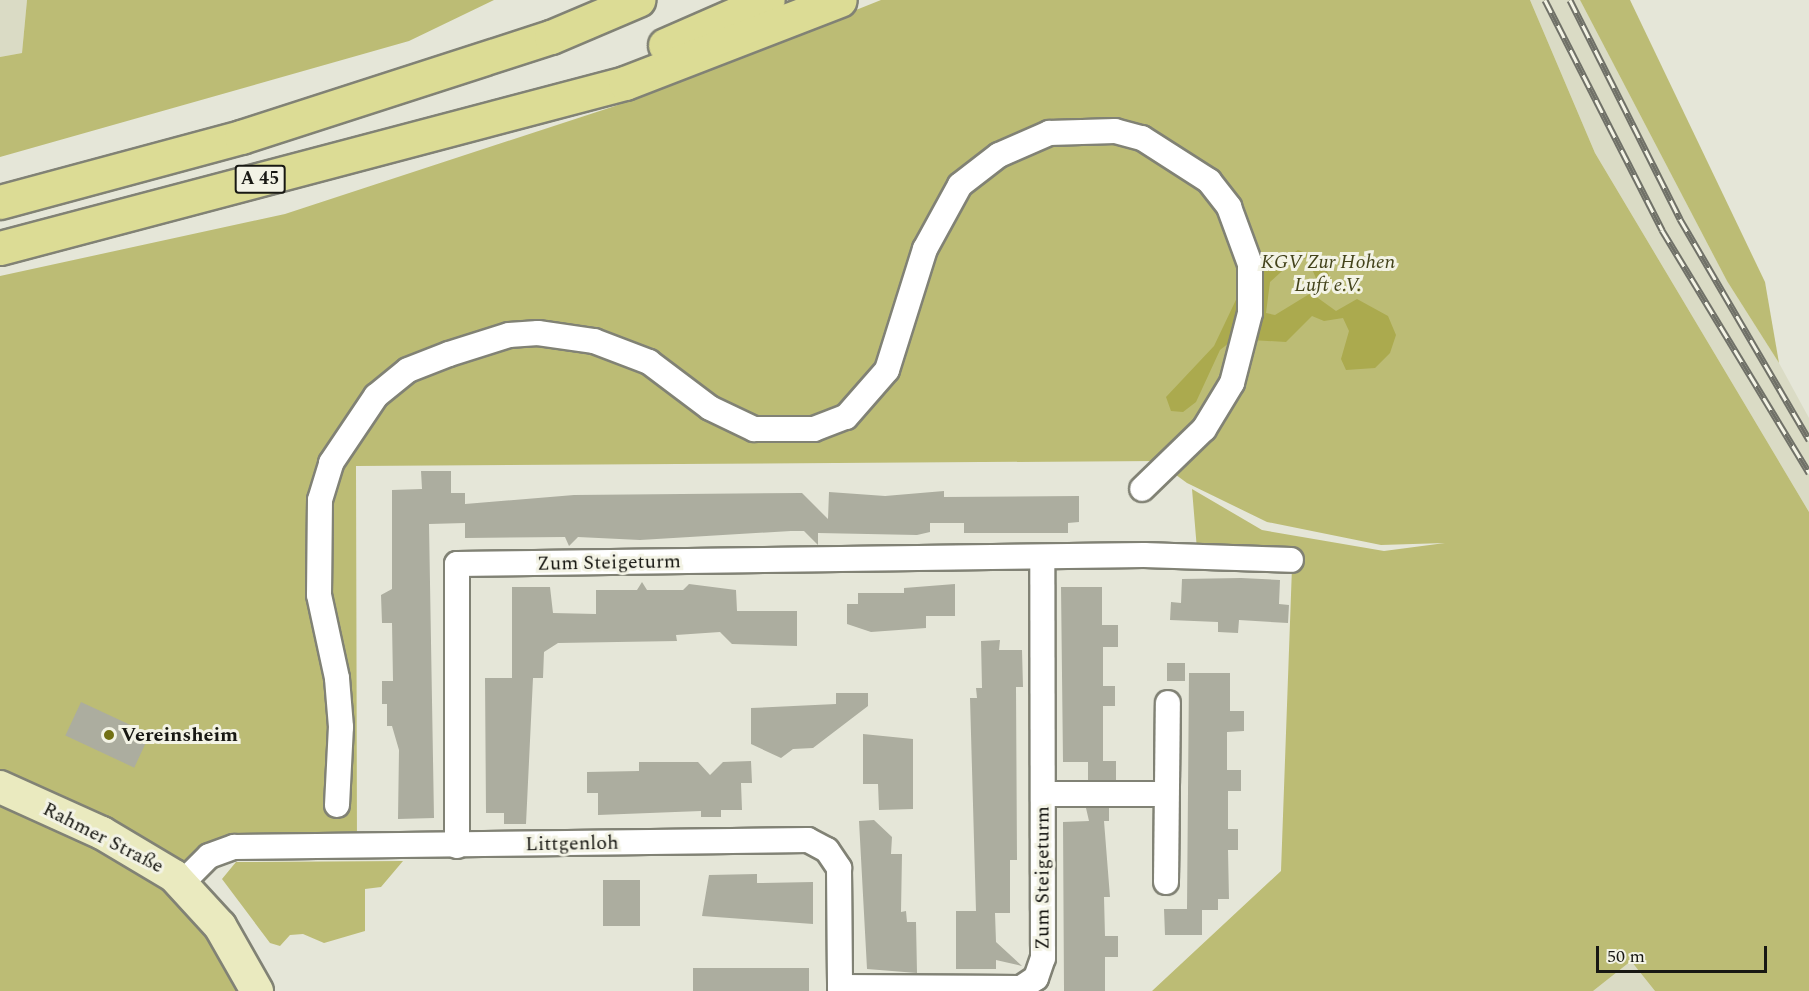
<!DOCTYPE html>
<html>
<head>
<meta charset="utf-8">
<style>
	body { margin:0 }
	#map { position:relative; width:1809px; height:991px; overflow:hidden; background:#e5e6d8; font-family:Spectral,serif }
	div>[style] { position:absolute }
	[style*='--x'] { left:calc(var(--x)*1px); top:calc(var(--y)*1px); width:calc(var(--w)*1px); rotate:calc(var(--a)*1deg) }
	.built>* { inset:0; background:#dadbc5 }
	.green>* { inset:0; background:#bcbc75 }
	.water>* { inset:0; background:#abaa4e }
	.building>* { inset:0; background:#acad9f; transform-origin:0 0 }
	.roads { filter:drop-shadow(2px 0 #818275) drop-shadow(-2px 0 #818275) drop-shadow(0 2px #818275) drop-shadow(0 -2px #818275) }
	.minor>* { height:24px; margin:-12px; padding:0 12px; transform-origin:12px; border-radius:12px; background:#fff }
	.major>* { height:32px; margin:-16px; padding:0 16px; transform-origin:16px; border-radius:16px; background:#eaeabf }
	.highway>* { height:33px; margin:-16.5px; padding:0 16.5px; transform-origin:16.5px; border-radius:16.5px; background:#dcdc95 }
	.rail>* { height:7px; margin-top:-3.5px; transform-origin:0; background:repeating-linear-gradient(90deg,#f3f3e5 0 14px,#707168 0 28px); box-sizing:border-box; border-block:2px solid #707168 }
	.dots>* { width:16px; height:16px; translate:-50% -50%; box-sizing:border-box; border:3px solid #f3f3e5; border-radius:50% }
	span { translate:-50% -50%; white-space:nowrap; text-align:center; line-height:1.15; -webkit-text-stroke:6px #f3f3e5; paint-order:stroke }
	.shield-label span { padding:2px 4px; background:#f3f3e5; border:2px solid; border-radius:4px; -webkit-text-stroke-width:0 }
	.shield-label { font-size:18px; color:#181813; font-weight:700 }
	.park-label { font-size:20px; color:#43431b; font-style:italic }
	.street-label { font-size:20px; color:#181813 }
	.poi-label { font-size:20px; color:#181813; font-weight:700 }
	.left { translate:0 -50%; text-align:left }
	.scale { position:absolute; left:1596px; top:946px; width:171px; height:27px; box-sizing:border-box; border:3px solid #181813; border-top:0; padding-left:8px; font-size:18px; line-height:21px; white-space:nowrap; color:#181813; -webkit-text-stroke:4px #f3f3e5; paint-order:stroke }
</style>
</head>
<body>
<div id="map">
	<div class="built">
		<i style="clip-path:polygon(0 0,27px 0,22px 53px,0 57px)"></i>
		<i style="clip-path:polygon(1530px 0,1580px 0,1727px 281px,1779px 363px,1809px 418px,1809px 512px,1595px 153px)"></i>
		<i style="clip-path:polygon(1631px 961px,1655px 991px,1593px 991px)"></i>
	</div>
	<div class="green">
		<i style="clip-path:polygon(27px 0,494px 0,409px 41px,0 157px,0 57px,22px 53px)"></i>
		<i style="clip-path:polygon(881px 0,1530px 0,1595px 153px,1809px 512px,1809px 991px,1655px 991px,1631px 961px,1593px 991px,1152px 991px,1281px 871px,1292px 567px,1198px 562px,1192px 489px,1262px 530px,1384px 551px,1445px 543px,1381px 545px,1267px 522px,1187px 483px,1157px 461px,356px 466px,357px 847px,234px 847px,182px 880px,257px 991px,0 991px,0 276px,285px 214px,615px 106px)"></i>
		<i style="clip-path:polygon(1580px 0,1630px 0,1765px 282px,1779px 363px,1727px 281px)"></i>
		<i style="clip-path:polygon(403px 861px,381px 887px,365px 889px,365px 931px,324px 943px,303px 934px,290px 935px,280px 946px,270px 943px,222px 879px,236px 862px)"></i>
	</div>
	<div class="water">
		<i style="clip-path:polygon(1298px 250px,1321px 259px,1331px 279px,1319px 285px,1307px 258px,1291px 263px,1270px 282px,1266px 313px,1275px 315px,1311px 293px,1336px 311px,1357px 299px,1388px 316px,1396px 335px,1390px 353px,1375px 368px,1346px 370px,1341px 359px,1349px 331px,1343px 318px,1324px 321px,1312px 316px,1286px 342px,1234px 339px,1220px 350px,1196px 402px,1183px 412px,1171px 411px,1166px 397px,1214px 346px,1244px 283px)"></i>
	</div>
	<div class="building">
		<i style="clip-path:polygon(421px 471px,451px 471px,451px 493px,465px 493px,465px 504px,574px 495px,802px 493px,828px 519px,829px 492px,885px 496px,944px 491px,944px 497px,1079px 496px,1079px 522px,1068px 523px,1068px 533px,964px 533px,964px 523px,930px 523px,930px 532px,917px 535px,818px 533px,818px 545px,804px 531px,791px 531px,640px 540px,578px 537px,569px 546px,565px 537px,465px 538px,465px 523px,429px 524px,434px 818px,398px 819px,399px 750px,392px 726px,387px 726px,387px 704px,382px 704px,382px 681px,393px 681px,392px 623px,382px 623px,381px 595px,392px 589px,392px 490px,422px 489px)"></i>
		<i style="clip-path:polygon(1241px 578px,1280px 580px,1279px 604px,1289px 605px,1288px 623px,1239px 620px,1238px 633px,1218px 632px,1218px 622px,1170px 620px,1171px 602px,1181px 603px,1182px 579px)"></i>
		<i style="clip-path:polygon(642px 582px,647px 590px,683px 590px,689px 584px,736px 590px,737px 611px,797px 611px,797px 646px,732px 644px,720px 632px,676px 635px,677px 641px,558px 643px,544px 652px,543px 678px,533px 678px,526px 824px,504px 824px,504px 813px,486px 813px,485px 678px,512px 678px,512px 587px,550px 587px,553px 613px,596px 614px,596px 590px,637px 590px)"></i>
		<i style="clip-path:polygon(955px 584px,955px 616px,926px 616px,926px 628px,871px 632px,847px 624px,847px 604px,858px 604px,858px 593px,904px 593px,904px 588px)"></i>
		<i style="clip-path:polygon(1061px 587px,1102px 587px,1102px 625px,1118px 625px,1118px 647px,1103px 647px,1103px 686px,1115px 686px,1115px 706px,1103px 706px,1103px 761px,1116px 761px,1116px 780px,1088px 780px,1088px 762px,1063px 762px)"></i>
		<i style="clip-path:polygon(1000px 640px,999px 650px,1022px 650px,1023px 687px,1016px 687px,1017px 860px,1010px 860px,1010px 913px,995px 913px,996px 942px,1022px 966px,996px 960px,996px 969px,956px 969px,956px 911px,976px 911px,970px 698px,977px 698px,976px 688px,982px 688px,981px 641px)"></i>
		<i style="left:1167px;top:663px;width:18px;height:18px"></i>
		<i style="clip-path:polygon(1189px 673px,1230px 673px,1230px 711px,1244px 711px,1244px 731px,1227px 732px,1227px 770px,1241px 770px,1241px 791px,1228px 791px,1228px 829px,1238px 829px,1238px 850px,1228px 850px,1229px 899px,1218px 899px,1218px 910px,1202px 910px,1202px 935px,1165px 935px,1164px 909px,1187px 909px)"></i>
		<i style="clip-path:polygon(836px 693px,868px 693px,868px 706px,813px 748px,793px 749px,781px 758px,751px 744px,751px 708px,836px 704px)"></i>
		<i style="left:81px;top:702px;width:76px;height:37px;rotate:25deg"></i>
		<i style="clip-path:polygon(863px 734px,913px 739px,913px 809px,879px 810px,878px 784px,863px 784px)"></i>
		<i style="clip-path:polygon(751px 761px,752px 783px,741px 783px,742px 810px,721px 810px,721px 817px,701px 817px,701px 811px,598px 815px,598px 793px,587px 793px,587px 772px,639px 771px,639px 762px,698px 762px,710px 775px,723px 762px)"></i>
		<i style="clip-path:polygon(1086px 808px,1109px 808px,1109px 821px,1104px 821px,1110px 897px,1104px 897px,1105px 936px,1118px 936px,1118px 957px,1105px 957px,1105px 991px,1064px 991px,1063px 822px,1089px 821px)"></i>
		<i style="clip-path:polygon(874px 820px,892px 837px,891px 854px,902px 854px,901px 912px,906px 911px,907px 922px,916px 922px,917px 973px,867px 969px,859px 821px)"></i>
		<i style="clip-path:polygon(757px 874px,757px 883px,813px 882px,813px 924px,702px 916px,709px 875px)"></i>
		<i style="left:640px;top:880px;width:46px;height:37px;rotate:90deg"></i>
		<i style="left:809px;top:968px;width:23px;height:116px;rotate:90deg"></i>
	</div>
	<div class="roads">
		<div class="minor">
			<i style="--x:1043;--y:794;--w:123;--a:0"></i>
			<i style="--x:337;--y:805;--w:78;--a:-87.1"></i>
			<i style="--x:341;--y:727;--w:49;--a:-94.7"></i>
			<i style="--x:337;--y:678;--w:85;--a:-102.2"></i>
			<i style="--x:319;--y:595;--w:95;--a:-89.4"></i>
			<i style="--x:320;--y:500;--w:39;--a:-73"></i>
			<i style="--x:331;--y:463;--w:81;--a:-56.1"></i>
			<i style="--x:376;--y:396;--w:41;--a:-39.1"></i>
			<i style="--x:408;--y:370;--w:44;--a:-21.3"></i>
			<i style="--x:449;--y:354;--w:63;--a:-17.6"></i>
			<i style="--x:509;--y:335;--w:29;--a:-4"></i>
			<i style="--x:538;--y:333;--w:57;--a:8.1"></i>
			<i style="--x:594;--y:341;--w:59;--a:20.9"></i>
			<i style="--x:649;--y:362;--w:76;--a:37"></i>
			<i style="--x:710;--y:408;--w:49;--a:25.5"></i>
			<i style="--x:754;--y:429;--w:60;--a:0"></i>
			<i style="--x:814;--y:429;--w:34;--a:-21"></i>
			<i style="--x:846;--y:417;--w:62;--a:-48.9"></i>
			<i style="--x:887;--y:370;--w:127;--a:-72.6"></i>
			<i style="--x:925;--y:249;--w:73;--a:-61.3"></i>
			<i style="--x:960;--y:185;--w:49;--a:-37.6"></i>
			<i style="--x:999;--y:155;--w:55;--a:-23.7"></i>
			<i style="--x:1049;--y:133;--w:66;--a:-1.7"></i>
			<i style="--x:1115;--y:131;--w:28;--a:15"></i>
			<i style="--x:1142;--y:138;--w:80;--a:32.7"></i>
			<i style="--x:1209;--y:181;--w:33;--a:52"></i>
			<i style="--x:1229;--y:207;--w:61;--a:69.8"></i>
			<i style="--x:1250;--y:264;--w:49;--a:90"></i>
			<i style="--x:1250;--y:313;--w:72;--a:104.4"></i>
			<i style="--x:1232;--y:383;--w:54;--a:121.3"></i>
			<i style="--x:1204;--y:429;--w:86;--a:135.9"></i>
			<i style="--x:457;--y:846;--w:282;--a:-90"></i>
			<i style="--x:457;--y:564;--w:687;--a:-0.75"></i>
			<i style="--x:1144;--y:555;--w:147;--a:1.9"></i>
			<i style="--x:1166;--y:882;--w:179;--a:-89.4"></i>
			<i style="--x:182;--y:883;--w:38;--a:-45"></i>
			<i style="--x:209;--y:856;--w:27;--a:-20"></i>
			<i style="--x:234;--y:847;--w:574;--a:-0.7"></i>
			<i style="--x:808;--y:840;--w:21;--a:28"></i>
			<i style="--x:827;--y:850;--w:22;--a:56"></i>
			<i style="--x:839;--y:868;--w:123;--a:89.5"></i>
			<i style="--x:840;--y:987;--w:181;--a:0.3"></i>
			<i style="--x:1021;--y:988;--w:18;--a:-34"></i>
			<i style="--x:1036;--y:978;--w:21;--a:-71"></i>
			<i style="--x:1043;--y:958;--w:400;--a:-90.1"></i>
		</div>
		<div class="major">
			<i style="--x:0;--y:787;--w:112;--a:24.3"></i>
			<i style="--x:102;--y:833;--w:84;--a:30.8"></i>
			<i style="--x:174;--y:876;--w:68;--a:47.4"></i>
			<i style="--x:220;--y:926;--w:75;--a:60.4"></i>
		</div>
		<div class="highway">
			<i style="--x:665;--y:45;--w:112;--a:-23.6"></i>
			<i style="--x:0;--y:202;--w:250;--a:-15.1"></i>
			<i style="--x:241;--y:137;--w:326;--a:-17.9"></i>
			<i style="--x:551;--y:37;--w:95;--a:-23"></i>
			<i style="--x:0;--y:248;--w:646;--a:-14.79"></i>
			<i style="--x:625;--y:83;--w:230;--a:-21.1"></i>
		</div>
	</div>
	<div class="rail">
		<i style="--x:1545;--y:0;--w:258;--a:63"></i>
		<i style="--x:1662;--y:230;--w:284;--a:58.8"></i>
		<i style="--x:1570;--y:0;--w:245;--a:63.3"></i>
		<i style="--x:1680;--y:219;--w:256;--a:59.7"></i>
	</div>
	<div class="dots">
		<i style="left:109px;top:735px;background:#727013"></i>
	</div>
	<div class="shield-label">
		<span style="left:260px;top:179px">A 45</span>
	</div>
	<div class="park-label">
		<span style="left:1328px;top:274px">KGV Zur Hohen<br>Luft e.V.</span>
	</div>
	<div class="street-label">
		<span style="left:609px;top:563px;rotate:-1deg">Zum Steigeturm</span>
		<span style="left:103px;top:838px;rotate:27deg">Rahmer Straße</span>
		<span style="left:572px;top:844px;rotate:-1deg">Littgenloh</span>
		<span style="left:1043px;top:878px;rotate:-90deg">Zum Steigeturm</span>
	</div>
	<div class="poi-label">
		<span class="left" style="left:121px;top:735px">Vereinsheim</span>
	</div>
	<div class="scale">50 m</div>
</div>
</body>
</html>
